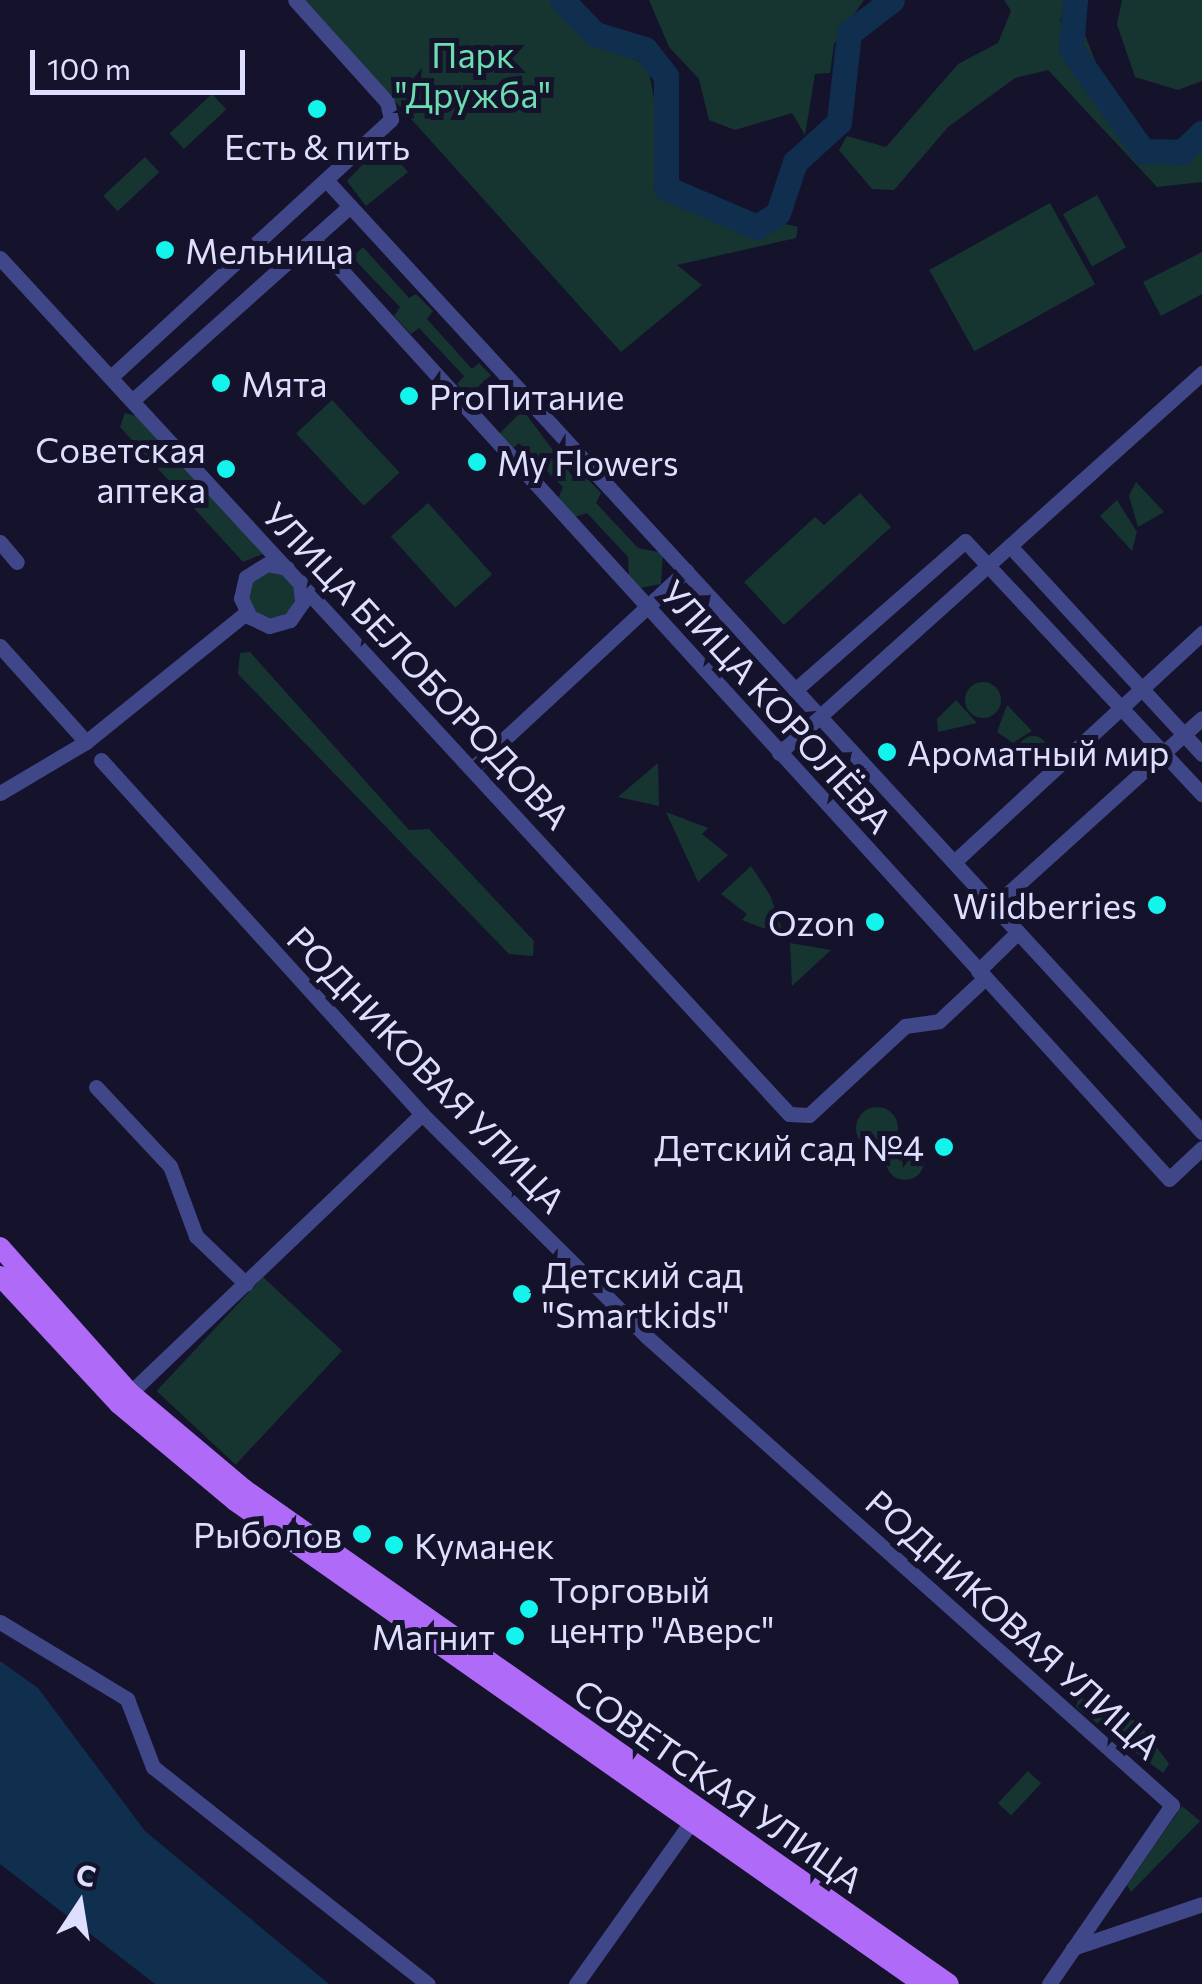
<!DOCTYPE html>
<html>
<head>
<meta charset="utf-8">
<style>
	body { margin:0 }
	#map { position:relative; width:1202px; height:1984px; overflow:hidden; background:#14132b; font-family:Commissioner,sans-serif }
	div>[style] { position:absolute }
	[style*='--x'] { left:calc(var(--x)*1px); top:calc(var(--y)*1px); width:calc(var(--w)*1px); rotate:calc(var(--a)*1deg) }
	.green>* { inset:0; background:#163530; transform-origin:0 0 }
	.round { border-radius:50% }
	.water>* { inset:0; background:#102e4d }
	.river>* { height:25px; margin:-12.5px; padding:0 12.5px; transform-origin:12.5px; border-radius:12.5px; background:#102e4d }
	.minor>* { height:15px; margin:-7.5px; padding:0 7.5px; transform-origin:7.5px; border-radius:7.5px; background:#404788 }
	.major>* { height:20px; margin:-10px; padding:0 10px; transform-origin:10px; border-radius:10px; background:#b06af8 }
	.dots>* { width:28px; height:28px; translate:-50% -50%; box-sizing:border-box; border:5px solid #14132b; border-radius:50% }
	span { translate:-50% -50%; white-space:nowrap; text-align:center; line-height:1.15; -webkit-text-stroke:10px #14132b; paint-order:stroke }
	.park-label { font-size:35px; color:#6cdcb1 }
	.poi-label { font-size:35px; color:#dedffe }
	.left { translate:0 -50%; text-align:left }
	.right { translate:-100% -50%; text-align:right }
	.street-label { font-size:35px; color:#dedffe }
	.north { position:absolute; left:30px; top:1854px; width:100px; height:100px; -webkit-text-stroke:8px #14132b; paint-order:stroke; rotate:12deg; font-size:28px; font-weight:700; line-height:40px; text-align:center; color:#dedffe }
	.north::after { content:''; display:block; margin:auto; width:35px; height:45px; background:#dedffe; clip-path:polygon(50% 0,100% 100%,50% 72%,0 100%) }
	.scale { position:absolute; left:30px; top:50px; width:215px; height:45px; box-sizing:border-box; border:5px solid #dedffe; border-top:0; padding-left:12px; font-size:30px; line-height:35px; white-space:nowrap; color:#dedffe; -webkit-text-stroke:8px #14132b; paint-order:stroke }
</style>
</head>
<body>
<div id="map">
	<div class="green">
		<i style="clip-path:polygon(304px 0,554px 0,588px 36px,648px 66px,672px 198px,798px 227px,796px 238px,677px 265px,702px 285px,621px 352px)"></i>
		<i style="clip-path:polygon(649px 0,864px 0,834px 44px,830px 73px,815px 74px,805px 135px,792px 113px,735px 130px,709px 120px,699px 79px,669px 47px)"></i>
		<i style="clip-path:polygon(1004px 0,1067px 0,1060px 21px,1082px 27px,1116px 115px,1167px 155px,1202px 137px,1202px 182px,1157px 187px,1048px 70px,1015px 78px,948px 127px,894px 190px,872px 189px,839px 150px,847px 136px,886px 147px,958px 64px,998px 43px,1011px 11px)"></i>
		<i style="clip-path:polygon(1122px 0,1202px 0,1202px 81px,1178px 90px,1135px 77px,1117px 24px)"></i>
		<i style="left:212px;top:94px;width:21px;height:58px;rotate:47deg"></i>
		<i style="clip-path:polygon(383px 143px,408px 172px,366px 206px,347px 181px)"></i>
		<i style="left:145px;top:157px;width:21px;height:57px;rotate:47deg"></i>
		<i style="left:1097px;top:195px;width:60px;height:39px;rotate:61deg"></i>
		<i style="left:1050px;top:203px;width:93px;height:138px;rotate:61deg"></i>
		<i style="clip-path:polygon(363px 247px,409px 298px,416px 294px,433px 311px,427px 319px,472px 369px,479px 363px,491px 375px,468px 396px,457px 384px,464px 376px,419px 328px,411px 334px,394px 316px,400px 307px,352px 257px)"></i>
		<i style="clip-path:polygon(1202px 252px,1202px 294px,1161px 316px,1143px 282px)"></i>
		<i style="left:332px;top:400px;width:99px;height:49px;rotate:47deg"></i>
		<i style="clip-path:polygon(523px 410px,573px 477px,583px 474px,601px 493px,596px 503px,638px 548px,663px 553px,661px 584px,640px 588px,629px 579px,628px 557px,587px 513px,575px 517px,558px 499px,563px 487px,519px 443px,512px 449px,499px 434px)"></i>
		<i style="clip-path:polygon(125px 413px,137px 416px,263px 554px,243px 562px,120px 427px)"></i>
		<i style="clip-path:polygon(1136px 482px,1164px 512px,1138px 527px,1129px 496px)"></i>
		<i style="clip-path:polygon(860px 493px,891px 527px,784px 625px,744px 582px,815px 517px,824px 525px)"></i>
		<i style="clip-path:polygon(1117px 500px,1137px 532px,1132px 551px,1100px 516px)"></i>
		<i style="left:428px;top:503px;width:96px;height:50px;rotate:48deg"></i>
		<i class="round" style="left:249px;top:572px;width:46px;height:46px"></i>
		<i style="clip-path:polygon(250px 652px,409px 830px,429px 829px,534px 941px,533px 956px,509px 954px,238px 674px,240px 653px)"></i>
		<i class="round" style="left:965px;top:682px;width:36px;height:36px"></i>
		<i style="clip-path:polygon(956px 700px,977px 723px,938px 732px,937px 719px)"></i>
		<i style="clip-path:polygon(1007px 705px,1032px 731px,1013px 743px,997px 732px)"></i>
		<i class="round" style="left:1018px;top:736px;width:30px;height:30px"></i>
		<i style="clip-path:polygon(658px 763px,659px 806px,618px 797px)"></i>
		<i style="clip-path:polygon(666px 812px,708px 828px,702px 834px,728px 855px,698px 882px)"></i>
		<i style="clip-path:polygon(751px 866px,770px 895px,784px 936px,742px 920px,747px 914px,721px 894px)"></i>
		<i style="clip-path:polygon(790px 943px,831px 950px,792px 986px)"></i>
		<i class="round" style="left:856px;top:1107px;width:42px;height:42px"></i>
		<i class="round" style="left:886px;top:1142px;width:38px;height:38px"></i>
		<i style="left:263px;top:1277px;width:108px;height:156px;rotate:43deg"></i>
		<i style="clip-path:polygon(1079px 1697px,1138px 1722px,1169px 1764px,1163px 1773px,1076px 1707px)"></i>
		<i style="left:1028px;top:1771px;width:18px;height:44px;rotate:43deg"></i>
		<i style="clip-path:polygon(1182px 1806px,1200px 1821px,1131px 1892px,1127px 1885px)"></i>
	</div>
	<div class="water">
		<i style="clip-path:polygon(0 1661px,38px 1688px,145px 1831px,329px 1984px,155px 1984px,0 1864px)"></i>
	</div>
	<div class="river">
		<i style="--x:562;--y:0;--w:47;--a:45.9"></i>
		<i style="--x:595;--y:34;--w:52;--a:16.7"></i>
		<i style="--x:645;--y:49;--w:34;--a:52"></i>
		<i style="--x:666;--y:76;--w:112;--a:90"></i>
		<i style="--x:666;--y:188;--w:99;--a:23.2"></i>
		<i style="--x:757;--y:227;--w:25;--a:-34"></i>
		<i style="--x:778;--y:213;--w:54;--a:-71.6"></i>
		<i style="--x:795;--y:162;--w:59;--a:-42.3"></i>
		<i style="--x:839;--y:122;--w:90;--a:-83.6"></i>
		<i style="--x:849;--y:33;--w:54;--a:-37.5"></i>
		<i style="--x:1075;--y:0;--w:49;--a:94.7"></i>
		<i style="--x:1071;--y:49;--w:125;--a:54.8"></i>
		<i style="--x:1143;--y:151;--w:39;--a:1"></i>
		<i style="--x:1182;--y:152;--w:28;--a:-44"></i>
	</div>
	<div class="minor">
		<i style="--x:328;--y:182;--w:1291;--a:47.39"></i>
		<i style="--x:313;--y:239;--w:1271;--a:47.68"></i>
		<i style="--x:1169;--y:1179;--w:45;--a:-43.2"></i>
		<i style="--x:0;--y:258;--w:1164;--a:47.33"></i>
		<i style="--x:789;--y:1114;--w:20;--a:3"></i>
		<i style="--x:809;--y:1115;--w:131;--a:-42.8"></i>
		<i style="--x:905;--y:1026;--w:34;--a:-8"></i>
		<i style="--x:939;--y:1021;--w:63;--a:-43.1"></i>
		<i style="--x:112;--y:376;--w:379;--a:-42.6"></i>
		<i style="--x:391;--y:119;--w:17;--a:-103"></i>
		<i style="--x:387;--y:102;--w:137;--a:-132"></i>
		<i style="--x:133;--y:400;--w:291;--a:-41.8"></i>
		<i style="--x:0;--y:542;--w:26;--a:50"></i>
		<i style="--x:1010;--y:546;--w:283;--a:47.3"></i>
		<i style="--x:287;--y:568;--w:20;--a:-169"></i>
		<i style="--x:267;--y:564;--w:25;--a:148"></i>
		<i style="--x:246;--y:577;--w:22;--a:103"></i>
		<i style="--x:241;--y:598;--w:21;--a:65"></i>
		<i style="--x:250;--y:617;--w:21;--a:25"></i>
		<i style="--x:269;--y:626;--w:22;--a:-16"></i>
		<i style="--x:290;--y:620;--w:21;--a:-55"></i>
		<i style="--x:302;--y:603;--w:21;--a:-95"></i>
		<i style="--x:0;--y:646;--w:129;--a:48.1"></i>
		<i style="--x:795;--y:690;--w:226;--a:-41.2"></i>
		<i style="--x:965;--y:541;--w:347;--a:46.9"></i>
		<i style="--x:779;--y:753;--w:569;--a:-41.93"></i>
		<i style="--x:101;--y:760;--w:478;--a:47.8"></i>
		<i style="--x:422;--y:1114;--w:315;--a:44.7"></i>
		<i style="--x:646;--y:1336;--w:705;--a:41.72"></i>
		<i style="--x:1172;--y:1805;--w:217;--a:124.5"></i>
		<i style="--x:472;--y:769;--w:292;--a:-42.8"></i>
		<i style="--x:0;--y:793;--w:100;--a:-30.7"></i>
		<i style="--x:86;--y:742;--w:206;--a:-38.9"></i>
		<i style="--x:954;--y:862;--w:338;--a:-42.7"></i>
		<i style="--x:994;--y:906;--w:280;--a:-42.1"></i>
		<i style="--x:978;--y:971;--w:56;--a:-44.3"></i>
		<i style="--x:96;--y:1087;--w:108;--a:46.9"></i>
		<i style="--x:170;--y:1166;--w:75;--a:69.6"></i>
		<i style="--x:196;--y:1236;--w:69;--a:43.8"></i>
		<i style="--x:130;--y:1393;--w:404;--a:-43.7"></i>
		<i style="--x:0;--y:1622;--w:149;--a:31.2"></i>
		<i style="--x:127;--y:1699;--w:73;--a:69.1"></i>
		<i style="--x:153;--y:1767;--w:350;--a:38.3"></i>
		<i style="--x:1073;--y:1948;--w:136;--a:-18.8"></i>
		<i style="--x:576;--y:1984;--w:209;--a:-54.6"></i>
	</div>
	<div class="major">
		<i style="--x:0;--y:1247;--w:195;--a:48.3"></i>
		<i style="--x:130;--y:1393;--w:149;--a:40.1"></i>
		<i style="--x:244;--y:1489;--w:861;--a:35.07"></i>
		<i style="--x:0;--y:1276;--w:175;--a:47.1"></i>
		<i style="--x:119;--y:1404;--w:151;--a:39.9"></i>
		<i style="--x:235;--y:1501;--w:841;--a:35.07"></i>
	</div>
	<div class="dots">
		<i style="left:317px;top:109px;background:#13f4ed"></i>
		<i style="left:165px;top:250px;background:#13f4ed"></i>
		<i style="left:221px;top:383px;background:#13f4ed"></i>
		<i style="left:409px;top:396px;background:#13f4ed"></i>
		<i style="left:477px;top:462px;background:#13f4ed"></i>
		<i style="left:226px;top:469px;background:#13f4ed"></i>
		<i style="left:887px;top:752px;background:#13f4ed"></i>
		<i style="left:1157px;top:905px;background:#13f4ed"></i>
		<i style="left:875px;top:922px;background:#13f4ed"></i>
		<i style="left:944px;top:1147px;background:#13f4ed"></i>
		<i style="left:522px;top:1294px;background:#13f4ed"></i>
		<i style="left:362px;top:1534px;background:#13f4ed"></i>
		<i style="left:394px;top:1545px;background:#13f4ed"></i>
		<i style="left:529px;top:1609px;background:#13f4ed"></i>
		<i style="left:515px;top:1636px;background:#13f4ed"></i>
	</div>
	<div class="park-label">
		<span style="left:473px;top:74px">Парк<br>"Дружба"</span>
	</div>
	<div class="poi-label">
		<span style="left:317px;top:146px">Есть &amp; пить</span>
		<span class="left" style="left:185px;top:250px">Мельница</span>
		<span class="left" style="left:241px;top:383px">Мята</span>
		<span class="left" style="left:429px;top:396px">ProПитание</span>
		<span class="right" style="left:206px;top:469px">Советская<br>аптека</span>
		<span class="left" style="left:497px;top:462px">My Flowers</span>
		<span class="left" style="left:907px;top:752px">Ароматный мир</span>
		<span class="right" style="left:1137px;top:905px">Wildberries</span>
		<span class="right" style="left:855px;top:922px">Ozon</span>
		<span class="right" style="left:924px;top:1147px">Детский сад №4</span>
		<span class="left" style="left:542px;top:1294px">Детский сад<br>"Smartkids"</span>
		<span class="right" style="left:342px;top:1534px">Рыболов</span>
		<span class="left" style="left:414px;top:1545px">Куманек</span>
		<span class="left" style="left:549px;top:1609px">Торговый<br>центр "Аверс"</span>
		<span class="right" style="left:495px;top:1636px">Магнит</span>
	</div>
	<div class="street-label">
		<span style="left:417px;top:665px;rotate:47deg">УЛИЦА БЕЛОБОРОДОВА</span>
		<span style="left:777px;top:706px;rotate:48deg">УЛИЦА КОРОЛЁВА</span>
		<span style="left:427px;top:1069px;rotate:46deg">РОДНИКОВАЯ УЛИЦА</span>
		<span style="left:1014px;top:1624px;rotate:42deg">РОДНИКОВАЯ УЛИЦА</span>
		<span style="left:719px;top:1785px;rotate:35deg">СОВЕТСКАЯ УЛИЦА</span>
	</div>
	<div class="north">С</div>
	<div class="scale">100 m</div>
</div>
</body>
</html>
